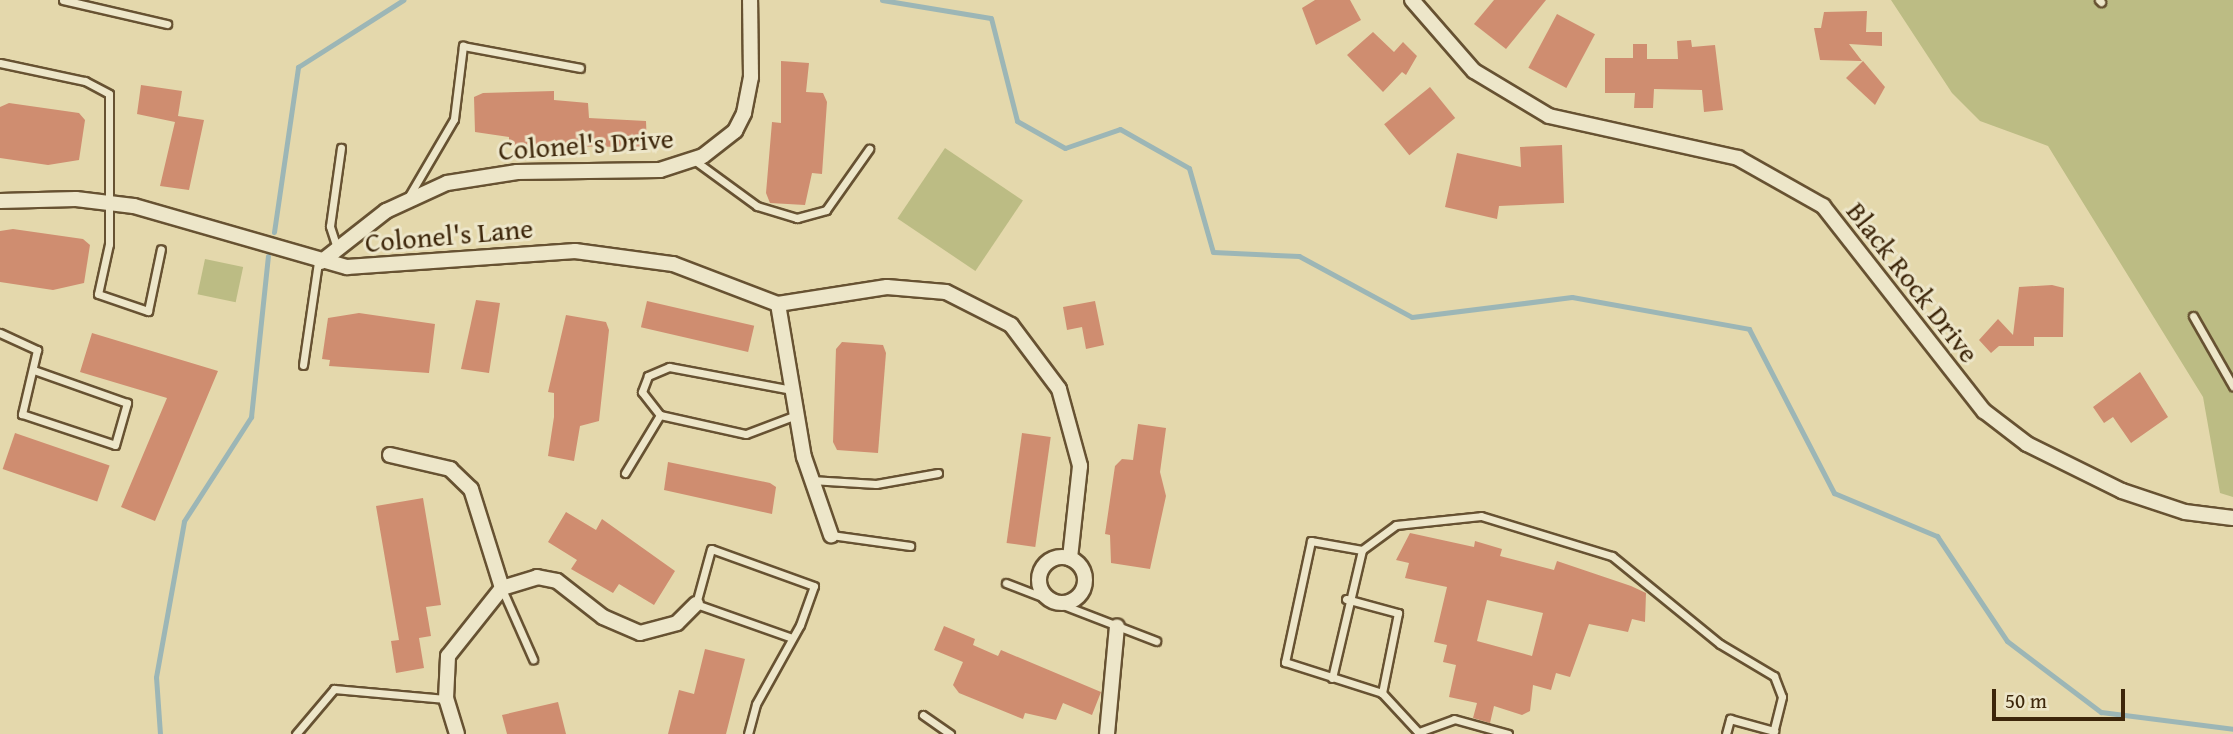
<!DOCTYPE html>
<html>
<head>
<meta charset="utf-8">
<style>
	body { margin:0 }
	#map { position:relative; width:2233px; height:734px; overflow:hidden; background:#e4d8ac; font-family:"Gentium Book Plus",serif }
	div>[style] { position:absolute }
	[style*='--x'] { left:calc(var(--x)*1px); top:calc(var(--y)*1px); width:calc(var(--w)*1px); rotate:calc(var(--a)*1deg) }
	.green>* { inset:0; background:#bcbc84; transform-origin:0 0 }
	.stream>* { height:5px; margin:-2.5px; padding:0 2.5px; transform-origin:2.5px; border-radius:2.5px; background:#9cb6b6 }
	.building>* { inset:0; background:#cf8d70; transform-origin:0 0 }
	.roads { filter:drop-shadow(2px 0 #675232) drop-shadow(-2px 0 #675232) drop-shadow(0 2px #675232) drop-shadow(0 -2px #675232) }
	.service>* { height:7px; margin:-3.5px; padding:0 3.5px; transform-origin:3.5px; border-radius:3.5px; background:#ede6c9 }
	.minor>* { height:14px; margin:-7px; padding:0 7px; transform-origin:7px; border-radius:7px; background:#ede6c9 }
	.minor>.ring { margin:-7px; padding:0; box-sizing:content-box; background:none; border:14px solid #ede6c9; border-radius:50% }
	span { translate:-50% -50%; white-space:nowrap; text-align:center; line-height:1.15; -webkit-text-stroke:6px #ede6c9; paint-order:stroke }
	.street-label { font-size:28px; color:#3d260a }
	.scale { position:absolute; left:1992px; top:689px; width:133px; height:32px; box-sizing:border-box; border:4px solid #3d260a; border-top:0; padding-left:9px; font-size:21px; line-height:24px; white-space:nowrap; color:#3d260a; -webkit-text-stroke:5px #ede6c9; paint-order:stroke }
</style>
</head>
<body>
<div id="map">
	<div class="green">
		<i style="clip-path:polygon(1891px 0,2233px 0,2233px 497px,2220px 493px,2203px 397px,2048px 146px,1980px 121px,1952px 93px)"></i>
		<i style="left:945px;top:148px;width:94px;height:85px;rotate:34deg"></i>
		<i style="left:205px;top:259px;width:39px;height:36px;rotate:12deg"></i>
	</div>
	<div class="stream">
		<i style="--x:882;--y:0;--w:110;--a:9.4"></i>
		<i style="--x:991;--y:18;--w:106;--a:75.8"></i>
		<i style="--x:1017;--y:121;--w:55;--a:29.4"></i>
		<i style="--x:1065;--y:148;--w:58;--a:-19.1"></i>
		<i style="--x:1120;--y:129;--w:79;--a:29.5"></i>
		<i style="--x:1189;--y:168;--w:87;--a:74.1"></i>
		<i style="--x:1213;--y:252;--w:86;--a:2.7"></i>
		<i style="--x:1299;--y:256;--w:128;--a:28.4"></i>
		<i style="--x:1412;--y:317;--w:161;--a:-7.1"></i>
		<i style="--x:1572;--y:297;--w:180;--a:10.2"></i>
		<i style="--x:1749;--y:329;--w:185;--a:62.6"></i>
		<i style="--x:1834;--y:493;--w:112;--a:22.7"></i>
		<i style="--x:1937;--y:536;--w:126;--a:56.3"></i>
		<i style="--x:2007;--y:641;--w:118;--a:37.1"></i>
		<i style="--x:2101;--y:712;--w:133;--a:7.3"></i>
		<i style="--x:274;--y:232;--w:167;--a:-81.7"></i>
		<i style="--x:298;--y:67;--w:125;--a:-32.5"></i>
		<i style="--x:160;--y:734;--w:57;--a:-94"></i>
		<i style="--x:156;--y:677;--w:158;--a:-79.8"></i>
		<i style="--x:184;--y:521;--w:124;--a:-57.2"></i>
		<i style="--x:251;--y:417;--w:162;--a:-84"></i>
	</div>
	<div class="building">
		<i style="clip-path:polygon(1315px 0,1350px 0,1361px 20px,1316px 45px,1302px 8px)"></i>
		<i style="clip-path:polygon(1494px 0,1546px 0,1506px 49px,1474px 24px)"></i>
		<i style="clip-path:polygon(1867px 11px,1866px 32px,1882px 32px,1882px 46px,1849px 44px,1862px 61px,1820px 60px,1814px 28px,1821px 28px,1824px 12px)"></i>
		<i style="left:1557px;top:14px;width:43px;height:61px;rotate:28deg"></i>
		<i style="clip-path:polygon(1373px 32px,1394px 52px,1403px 42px,1417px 56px,1406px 75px,1402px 72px,1383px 92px,1347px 55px)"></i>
		<i style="clip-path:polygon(1691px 40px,1692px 47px,1715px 45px,1723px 110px,1704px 112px,1702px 90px,1654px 89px,1653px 108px,1634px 108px,1635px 93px,1605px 93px,1605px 58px,1633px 58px,1633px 44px,1647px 44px,1647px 59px,1678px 59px,1677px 41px)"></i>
		<i style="clip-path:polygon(781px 61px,809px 63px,806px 92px,823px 93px,827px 102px,822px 174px,812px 173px,805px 205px,770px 203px,766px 193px,772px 122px,781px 123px)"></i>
		<i style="clip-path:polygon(1863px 61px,1885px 87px,1875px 105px,1846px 78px)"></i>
		<i style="clip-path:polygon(141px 85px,182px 91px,178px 116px,204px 120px,189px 190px,160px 186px,175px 122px,137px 114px)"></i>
		<i style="left:1430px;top:87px;width:40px;height:59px;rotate:51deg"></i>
		<i style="clip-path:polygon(554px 91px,554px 100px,588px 103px,589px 118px,646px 121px,647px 147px,509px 146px,509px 137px,475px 132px,474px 97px,483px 93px)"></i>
		<i style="clip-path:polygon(9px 103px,79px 113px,85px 120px,79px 160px,48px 165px,0 158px,0 107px)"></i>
		<i style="clip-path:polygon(1562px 145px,1564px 203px,1499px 206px,1497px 219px,1445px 207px,1457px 153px,1521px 167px,1520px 147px)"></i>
		<i style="clip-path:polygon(13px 229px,83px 239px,90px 245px,84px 283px,53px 290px,0 282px,0 231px)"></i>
		<i style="clip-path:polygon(2052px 285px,2064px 288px,2063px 337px,2034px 337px,2034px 346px,1999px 346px,1991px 353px,1979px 340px,1998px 319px,2013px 335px,2019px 287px)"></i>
		<i style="clip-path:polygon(476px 300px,500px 303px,489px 373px,461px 369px)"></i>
		<i style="left:647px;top:301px;width:110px;height:27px;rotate:13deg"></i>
		<i style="clip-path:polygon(1095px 301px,1104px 345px,1086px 349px,1082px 327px,1067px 330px,1063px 307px)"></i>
		<i style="clip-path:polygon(359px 313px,435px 324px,429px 373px,329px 366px,330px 360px,322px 359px,328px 318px)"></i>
		<i style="clip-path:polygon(566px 315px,606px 322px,609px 330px,599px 421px,580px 426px,574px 461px,548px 456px,554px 417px,554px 393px,548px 392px)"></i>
		<i style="clip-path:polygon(92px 333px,218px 371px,155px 521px,121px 507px,167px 398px,80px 372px)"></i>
		<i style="clip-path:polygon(842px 342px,883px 345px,886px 353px,878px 453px,837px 450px,833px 442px,836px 349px)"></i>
		<i style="clip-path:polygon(2140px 372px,2168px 417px,2131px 443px,2113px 417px,2104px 423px,2093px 407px)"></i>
		<i style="clip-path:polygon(1138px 424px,1166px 428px,1160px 472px,1166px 496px,1150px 569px,1111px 563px,1110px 535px,1105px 534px,1115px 466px,1122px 459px,1133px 460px)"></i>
		<i style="left:15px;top:433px;width:100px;height:38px;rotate:19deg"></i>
		<i style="left:1022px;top:433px;width:29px;height:111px;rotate:8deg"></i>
		<i style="clip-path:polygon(668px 462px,770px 483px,776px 487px,772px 514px,664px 490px)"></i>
		<i style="clip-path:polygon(423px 498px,441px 605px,426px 607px,431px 636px,419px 638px,424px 668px,396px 673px,391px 641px,399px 640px,376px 506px)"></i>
		<i style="clip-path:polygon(566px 512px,596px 530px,602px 519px,675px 571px,654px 605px,619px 584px,613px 593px,571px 569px,577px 560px,548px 542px)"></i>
		<i style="clip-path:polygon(evenodd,1410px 533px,1474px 547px,1475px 541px,1502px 549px,1500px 556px,1554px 570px,1557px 561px,1631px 586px,1646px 593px,1645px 622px,1632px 619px,1628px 632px,1589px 624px,1570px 677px,1556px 673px,1551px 690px,1533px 685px,1530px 711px,1522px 715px,1494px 706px,1490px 723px,1473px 718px,1477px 703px,1449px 697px,1456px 665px,1443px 662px,1447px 645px,1434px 642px,1447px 587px,1405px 578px,1409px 563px,1396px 560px,1410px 533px,1487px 600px,1543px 613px,1532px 656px,1477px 641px,1487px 600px)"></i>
		<i style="clip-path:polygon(944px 626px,975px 639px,973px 645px,998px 656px,1001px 650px,1101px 692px,1092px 715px,1063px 703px,1056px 720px,1025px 713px,1023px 719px,959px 693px,953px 685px,963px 662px,934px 650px)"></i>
		<i style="clip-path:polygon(705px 649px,745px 659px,726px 734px,668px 734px,679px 690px,694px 694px)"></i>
		<i style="clip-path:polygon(558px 702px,566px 734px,507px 734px,502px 715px)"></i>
	</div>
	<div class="roads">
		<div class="service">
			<i style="--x:63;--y:0;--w:107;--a:13"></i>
			<i style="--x:2099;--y:0;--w:3;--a:45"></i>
			<i style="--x:0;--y:63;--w:87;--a:12"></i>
			<i style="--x:85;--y:81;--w:27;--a:28"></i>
			<i style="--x:109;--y:94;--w:150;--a:90"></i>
			<i style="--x:109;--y:244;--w:51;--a:102.4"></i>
			<i style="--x:98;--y:294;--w:53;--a:18.8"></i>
			<i style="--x:148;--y:311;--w:63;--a:-78.2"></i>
			<i style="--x:694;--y:160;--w:78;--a:36.1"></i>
			<i style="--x:757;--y:206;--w:42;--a:16.7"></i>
			<i style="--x:797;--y:218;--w:30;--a:-15"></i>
			<i style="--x:826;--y:210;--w:75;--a:-54.8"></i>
			<i style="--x:409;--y:196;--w:89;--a:-59.7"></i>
			<i style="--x:454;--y:119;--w:74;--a:-83"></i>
			<i style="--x:463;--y:46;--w:119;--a:10.6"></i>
			<i style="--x:337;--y:248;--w:23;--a:-108"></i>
			<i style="--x:330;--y:226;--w:79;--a:-82"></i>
			<i style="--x:2193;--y:316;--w:81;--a:60.3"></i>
			<i style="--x:0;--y:333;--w:41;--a:24.7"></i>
			<i style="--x:37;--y:350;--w:66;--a:103.2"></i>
			<i style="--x:22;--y:414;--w:98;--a:18.4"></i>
			<i style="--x:115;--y:445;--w:44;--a:-74.1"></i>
			<i style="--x:127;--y:403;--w:99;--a:-160.5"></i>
			<i style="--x:303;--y:365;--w:104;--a:-81.7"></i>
			<i style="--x:792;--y:390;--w:125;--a:-169.4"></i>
			<i style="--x:669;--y:367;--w:23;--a:157"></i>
			<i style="--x:648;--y:376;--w:17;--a:111"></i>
			<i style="--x:642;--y:392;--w:29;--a:52"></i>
			<i style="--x:660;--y:415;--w:88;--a:12.5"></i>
			<i style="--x:746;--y:434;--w:53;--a:-20.8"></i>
			<i style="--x:625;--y:473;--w:68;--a:-58.9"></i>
			<i style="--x:811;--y:480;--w:65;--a:3.5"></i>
			<i style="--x:876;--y:484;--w:63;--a:-10.1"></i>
			<i style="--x:831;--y:535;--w:80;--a:7.9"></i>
			<i style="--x:1362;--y:550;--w:52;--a:-170"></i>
			<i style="--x:1311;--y:541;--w:124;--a:102.1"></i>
			<i style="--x:1285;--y:662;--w:102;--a:17.7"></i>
			<i style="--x:1382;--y:693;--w:56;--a:47.2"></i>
			<i style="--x:1006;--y:583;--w:161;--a:21.1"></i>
			<i style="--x:502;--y:589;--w:77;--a:66.1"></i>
			<i style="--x:1346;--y:599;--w:54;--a:15.1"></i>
			<i style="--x:1398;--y:613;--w:82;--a:101.3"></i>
			<i style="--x:1332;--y:678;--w:131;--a:-76.8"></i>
			<i style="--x:1362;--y:550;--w:42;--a:-36.3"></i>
			<i style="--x:1396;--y:525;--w:85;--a:-6"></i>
			<i style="--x:1481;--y:516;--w:137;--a:17"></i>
			<i style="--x:1612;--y:556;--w:139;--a:39.2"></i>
			<i style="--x:1720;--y:644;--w:63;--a:30.7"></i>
			<i style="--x:1774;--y:676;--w:22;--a:69"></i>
			<i style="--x:1782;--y:697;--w:38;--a:104"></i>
			<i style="--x:923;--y:715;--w:33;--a:35"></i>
			<i style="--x:1419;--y:732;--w:37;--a:-20"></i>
			<i style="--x:1454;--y:719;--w:56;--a:15.5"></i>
			<i style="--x:296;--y:734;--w:59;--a:-49.8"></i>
			<i style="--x:334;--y:689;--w:112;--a:5.1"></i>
			<i style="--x:748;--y:734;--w:31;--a:-75"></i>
			<i style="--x:756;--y:704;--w:90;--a:-60.9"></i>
			<i style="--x:800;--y:625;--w:41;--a:-70.3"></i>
			<i style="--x:814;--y:586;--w:109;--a:-160.2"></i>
			<i style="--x:711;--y:549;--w:57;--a:105.3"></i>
			<i style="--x:696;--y:604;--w:102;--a:19.5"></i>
			<i style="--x:1726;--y:734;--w:16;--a:-75"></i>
			<i style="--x:1730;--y:719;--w:46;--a:15.3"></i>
		</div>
		<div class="minor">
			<i style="--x:1412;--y:0;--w:94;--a:48.9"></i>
			<i style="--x:1474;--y:71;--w:87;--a:31"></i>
			<i style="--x:1549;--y:116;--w:194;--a:12.5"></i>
			<i style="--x:1738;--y:158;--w:98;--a:29.5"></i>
			<i style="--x:1823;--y:206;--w:261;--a:51.9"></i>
			<i style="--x:1984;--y:411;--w:54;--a:37.5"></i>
			<i style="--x:2027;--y:444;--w:106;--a:26.3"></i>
			<i style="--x:2122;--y:491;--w:66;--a:18.4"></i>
			<i style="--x:2185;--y:512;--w:48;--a:7.1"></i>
			<i style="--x:0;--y:201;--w:76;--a:-1.5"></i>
			<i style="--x:76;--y:199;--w:58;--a:6.9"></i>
			<i style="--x:134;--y:206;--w:222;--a:16"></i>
			<i style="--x:347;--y:267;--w:229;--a:-4"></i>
			<i style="--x:575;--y:251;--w:99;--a:7.6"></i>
			<i style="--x:673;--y:264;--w:112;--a:20.9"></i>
			<i style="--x:778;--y:304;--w:110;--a:-8.9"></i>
			<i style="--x:887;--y:287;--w:59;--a:4.8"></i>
			<i style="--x:946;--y:292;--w:73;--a:26.9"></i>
			<i style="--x:1011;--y:325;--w:80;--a:53.1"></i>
			<i style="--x:1059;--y:389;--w:80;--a:74.7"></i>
			<i style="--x:1080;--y:466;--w:93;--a:96.2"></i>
			<i style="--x:321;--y:262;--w:83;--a:-38.1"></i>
			<i style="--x:386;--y:211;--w:67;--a:-24.7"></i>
			<i style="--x:447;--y:183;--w:71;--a:-8.9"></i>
			<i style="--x:517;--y:172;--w:143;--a:-0.8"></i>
			<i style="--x:660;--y:170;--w:45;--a:-18"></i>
			<i style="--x:703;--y:156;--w:41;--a:-38"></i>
			<i style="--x:735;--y:131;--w:20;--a:-63"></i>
			<i style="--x:744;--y:113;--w:37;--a:-79"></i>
			<i style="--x:751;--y:77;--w:77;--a:-90.7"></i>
			<i style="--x:778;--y:304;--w:155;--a:80.4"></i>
			<i style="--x:804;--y:457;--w:83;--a:70.9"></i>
			<i style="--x:390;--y:455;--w:62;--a:13.1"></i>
			<i style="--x:450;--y:469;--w:29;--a:44"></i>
			<i style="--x:471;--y:489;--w:104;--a:72.6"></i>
			<i style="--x:502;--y:588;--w:37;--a:-17"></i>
			<i style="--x:537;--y:577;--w:20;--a:11"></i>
			<i style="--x:557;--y:581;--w:58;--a:38"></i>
			<i style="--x:603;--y:617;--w:40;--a:23.4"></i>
			<i style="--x:640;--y:633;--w:38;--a:-15"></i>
			<i style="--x:677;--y:623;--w:27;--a:-45"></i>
			<i class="ring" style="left:1039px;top:557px;width:32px;height:32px"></i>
			<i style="--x:457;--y:734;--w:37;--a:-107"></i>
			<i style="--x:446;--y:699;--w:43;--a:-87.3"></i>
			<i style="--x:448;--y:656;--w:87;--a:-51.5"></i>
			<i style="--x:1107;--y:734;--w:108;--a:-84.7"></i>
		</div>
	</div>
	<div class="street-label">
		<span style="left:586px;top:144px;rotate:-4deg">Colonel's Drive</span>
		<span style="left:449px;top:235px;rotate:-5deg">Colonel's Lane</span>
		<span style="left:1913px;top:282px;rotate:52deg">Black Rock Drive</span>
	</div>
	<div class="scale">50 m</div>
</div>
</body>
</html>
